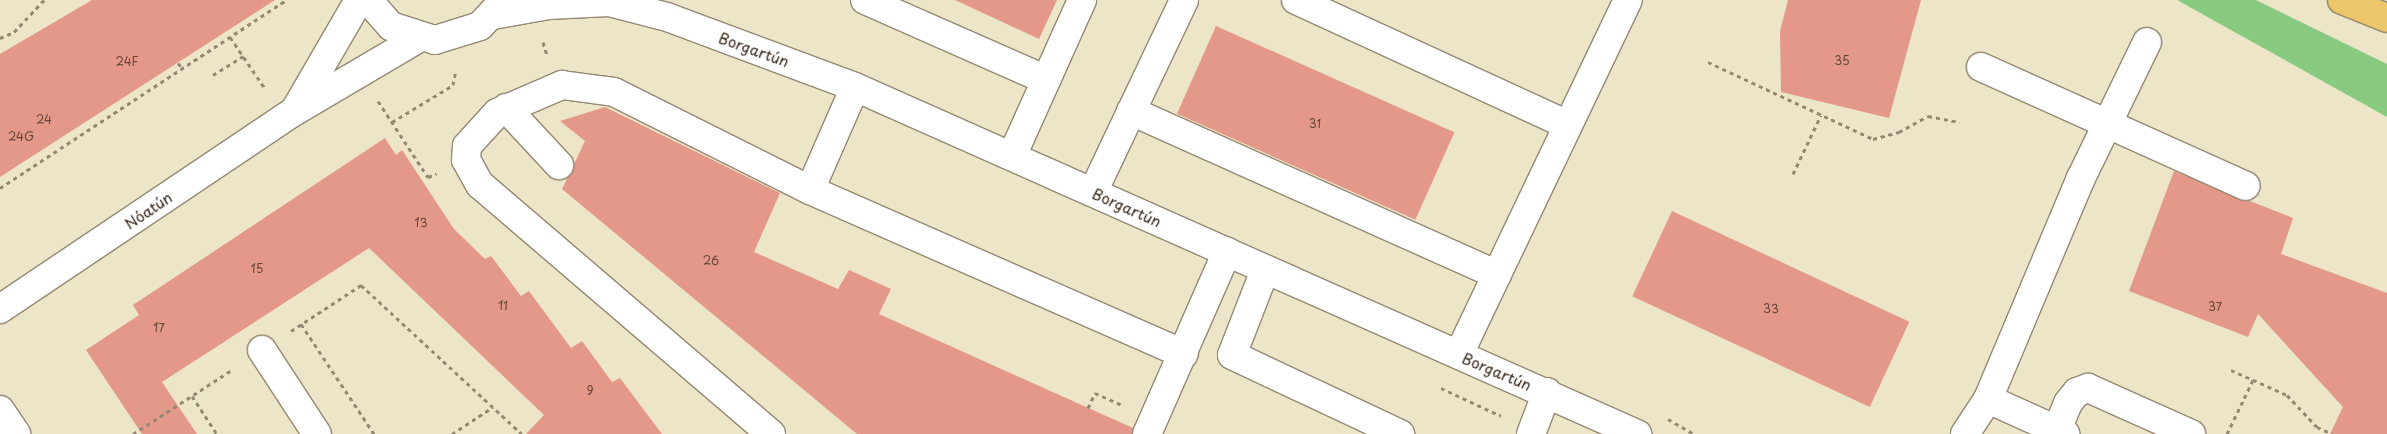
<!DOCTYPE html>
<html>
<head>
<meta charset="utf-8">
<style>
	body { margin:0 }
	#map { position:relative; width:2387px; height:434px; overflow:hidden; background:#ede5c8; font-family:"Playpen Sans",sans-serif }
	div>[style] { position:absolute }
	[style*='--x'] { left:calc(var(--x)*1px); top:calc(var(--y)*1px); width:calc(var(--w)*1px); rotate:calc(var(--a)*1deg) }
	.green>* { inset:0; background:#89ca81 }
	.building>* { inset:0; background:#e4988a; transform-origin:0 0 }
	.path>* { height:3px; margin-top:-1.5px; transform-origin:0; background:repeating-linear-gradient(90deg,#948873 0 4px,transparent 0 8px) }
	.roads { filter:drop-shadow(1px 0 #948873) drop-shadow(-1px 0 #948873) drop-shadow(0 1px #948873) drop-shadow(0 -1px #948873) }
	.minor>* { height:28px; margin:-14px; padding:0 14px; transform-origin:14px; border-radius:14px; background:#fff }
	.major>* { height:28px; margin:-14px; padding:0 14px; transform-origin:14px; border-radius:14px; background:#ecc669 }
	span { translate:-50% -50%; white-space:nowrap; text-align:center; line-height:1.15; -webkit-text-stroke:4px #fff; paint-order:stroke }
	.number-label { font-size:12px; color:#654639 }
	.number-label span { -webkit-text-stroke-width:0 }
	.street-label { font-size:15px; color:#3b2a1e }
</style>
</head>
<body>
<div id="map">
	<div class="green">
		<i style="clip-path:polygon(2177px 0,2256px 0,2387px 64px,2387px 117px)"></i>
	</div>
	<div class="building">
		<i style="clip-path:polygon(92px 0,275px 0,0 177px,0 54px)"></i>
		<i style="clip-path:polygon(955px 0,1057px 0,1039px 39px)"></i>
		<i style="clip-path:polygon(1788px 0,1921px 0,1889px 118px,1781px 92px,1780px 31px)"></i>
		<i style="left:1216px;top:26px;width:261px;height:96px;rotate:24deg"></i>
		<i style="clip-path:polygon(605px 107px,780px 193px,754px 252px,838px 289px,849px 270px,891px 289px,879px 314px,1133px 428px,1132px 434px,857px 434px,562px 189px,585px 141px,560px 121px)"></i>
		<i style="clip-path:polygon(385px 138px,396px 155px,402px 150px,454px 229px,485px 259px,491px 256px,521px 296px,529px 291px,571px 348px,582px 341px,612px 382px,620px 378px,662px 434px,526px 434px,544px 415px,369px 248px,162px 382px,197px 434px,142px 434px,86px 350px,139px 315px,133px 305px)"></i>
		<i style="clip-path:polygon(2174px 171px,2293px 218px,2281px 254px,2387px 293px,2387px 434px,2330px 434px,2343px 407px,2258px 314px,2248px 337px,2129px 291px)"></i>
		<i style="left:1672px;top:211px;width:262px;height:94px;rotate:25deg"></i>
	</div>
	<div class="path">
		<i style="--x:230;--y:37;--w:64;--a:55.8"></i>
		<i style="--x:0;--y:38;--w:15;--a:-23"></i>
		<i style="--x:14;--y:32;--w:44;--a:-46.8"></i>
		<i style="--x:543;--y:42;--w:14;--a:73"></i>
		<i style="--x:1708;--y:62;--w:182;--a:25"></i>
		<i style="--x:1873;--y:139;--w:27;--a:-15"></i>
		<i style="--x:1899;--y:132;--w:33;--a:-29"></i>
		<i style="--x:1928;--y:116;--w:32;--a:11"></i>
		<i style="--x:178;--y:63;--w:6;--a:51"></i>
		<i style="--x:213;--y:75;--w:36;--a:-32"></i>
		<i style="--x:378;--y:101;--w:91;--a:56.7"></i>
		<i style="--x:428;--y:177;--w:9;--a:-21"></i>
		<i style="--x:392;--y:122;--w:71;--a:-31.2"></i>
		<i style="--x:453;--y:85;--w:15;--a:-79"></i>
		<i style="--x:1793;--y:174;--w:65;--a:-64.6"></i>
		<i style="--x:0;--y:188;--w:342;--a:-33.3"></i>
		<i style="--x:301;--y:324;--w:132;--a:56.4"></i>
		<i style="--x:291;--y:331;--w:84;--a:-33.3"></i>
		<i style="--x:361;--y:285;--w:219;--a:42.8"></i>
		<i style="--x:2231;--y:370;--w:61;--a:24.1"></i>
		<i style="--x:2287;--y:395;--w:44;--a:46.8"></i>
		<i style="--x:2317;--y:427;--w:17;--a:24"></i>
		<i style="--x:1441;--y:388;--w:66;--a:25"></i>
		<i style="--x:192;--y:396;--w:45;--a:56.7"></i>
		<i style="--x:1088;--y:408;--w:17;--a:-65"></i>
		<i style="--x:1095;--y:393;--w:30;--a:24"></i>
		<i style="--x:1668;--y:419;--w:30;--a:30"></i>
		<i style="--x:133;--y:434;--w:119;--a:-33"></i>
		<i style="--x:452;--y:434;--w:49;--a:-33.4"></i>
		<i style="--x:2227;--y:434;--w:60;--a:-64.3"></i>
	</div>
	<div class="roads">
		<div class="minor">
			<i style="--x:368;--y:0;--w:35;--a:49"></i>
			<i style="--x:391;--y:26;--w:46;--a:17.7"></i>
			<i style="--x:435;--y:40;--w:47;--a:-17.3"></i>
			<i style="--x:480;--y:26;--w:34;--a:-47"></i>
			<i style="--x:865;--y:0;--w:198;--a:23.8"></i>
			<i style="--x:1296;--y:0;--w:299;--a:24.7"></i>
			<i style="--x:493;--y:15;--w:57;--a:-10.1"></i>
			<i style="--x:549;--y:5;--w:60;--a:-2.9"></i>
			<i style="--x:609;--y:2;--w:60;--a:14.5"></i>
			<i style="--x:667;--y:17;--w:201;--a:20.4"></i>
			<i style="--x:855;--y:87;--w:856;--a:23.93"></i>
			<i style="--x:1981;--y:67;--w:290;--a:24.2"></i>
			<i style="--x:297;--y:107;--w:124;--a:-59.9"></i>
			<i style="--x:506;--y:108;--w:78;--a:47.1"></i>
			<i style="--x:1131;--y:111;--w:401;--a:24.1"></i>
			<i style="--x:1012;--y:156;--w:171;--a:-65.8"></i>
			<i style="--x:810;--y:190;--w:112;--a:-66.4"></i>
			<i style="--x:1093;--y:192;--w:212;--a:-64.6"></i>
			<i style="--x:1265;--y:270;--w:91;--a:111.2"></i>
			<i style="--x:1232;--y:355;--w:186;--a:25.2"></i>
			<i style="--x:0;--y:309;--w:355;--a:-33.9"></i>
			<i style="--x:295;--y:111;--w:144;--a:-30.5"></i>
			<i style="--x:262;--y:350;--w:100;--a:56.8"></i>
			<i style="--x:1459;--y:354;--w:392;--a:-64.5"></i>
			<i style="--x:1988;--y:399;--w:85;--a:24.4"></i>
			<i style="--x:0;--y:410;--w:29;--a:56"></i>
			<i style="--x:771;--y:434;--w:383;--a:-139.4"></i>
			<i style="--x:480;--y:185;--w:29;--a:-119"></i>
			<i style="--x:466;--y:160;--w:14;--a:-86"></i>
			<i style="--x:467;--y:146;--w:45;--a:-47.7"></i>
			<i style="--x:497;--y:113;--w:71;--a:-23.3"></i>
			<i style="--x:562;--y:85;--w:52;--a:7.7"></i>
			<i style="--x:614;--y:92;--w:219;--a:26.6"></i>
			<i style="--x:810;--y:190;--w:408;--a:23.7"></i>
			<i style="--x:1147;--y:434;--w:199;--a:-66.3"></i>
			<i style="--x:1531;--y:434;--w:45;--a:-69.1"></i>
			<i style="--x:1965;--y:434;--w:42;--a:-56.7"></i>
			<i style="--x:1988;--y:399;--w:240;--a:-67.2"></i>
			<i style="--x:2081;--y:178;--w:151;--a:-64.1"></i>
			<i style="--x:2055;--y:434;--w:34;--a:-67"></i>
			<i style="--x:2068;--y:403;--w:14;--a:-51"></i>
			<i style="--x:2077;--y:392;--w:12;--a:-20"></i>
			<i style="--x:2088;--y:388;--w:113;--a:24.1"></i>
		</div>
		<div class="major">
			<i style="--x:2342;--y:0;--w:48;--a:21.8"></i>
		</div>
	</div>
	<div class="number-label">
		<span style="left:1842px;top:61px">35</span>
		<span style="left:127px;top:62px">24F</span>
		<span style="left:44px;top:120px">24</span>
		<span style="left:1315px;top:124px">31</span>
		<span style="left:21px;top:137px">24G</span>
		<span style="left:421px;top:223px">13</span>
		<span style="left:711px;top:261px">26</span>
		<span style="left:257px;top:269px">15</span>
		<span style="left:503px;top:306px">11</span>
		<span style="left:2215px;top:307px">37</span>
		<span style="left:1771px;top:309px">33</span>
		<span style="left:159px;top:328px">17</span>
		<span style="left:590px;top:391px">9</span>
	</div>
	<div class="street-label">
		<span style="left:754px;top:49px;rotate:20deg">Borgartún</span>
		<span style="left:1127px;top:207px;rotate:24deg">Borgartún</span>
		<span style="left:148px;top:210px;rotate:-34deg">Nóatún</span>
		<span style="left:1497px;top:371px;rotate:23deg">Borgartún</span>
	</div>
</div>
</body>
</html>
